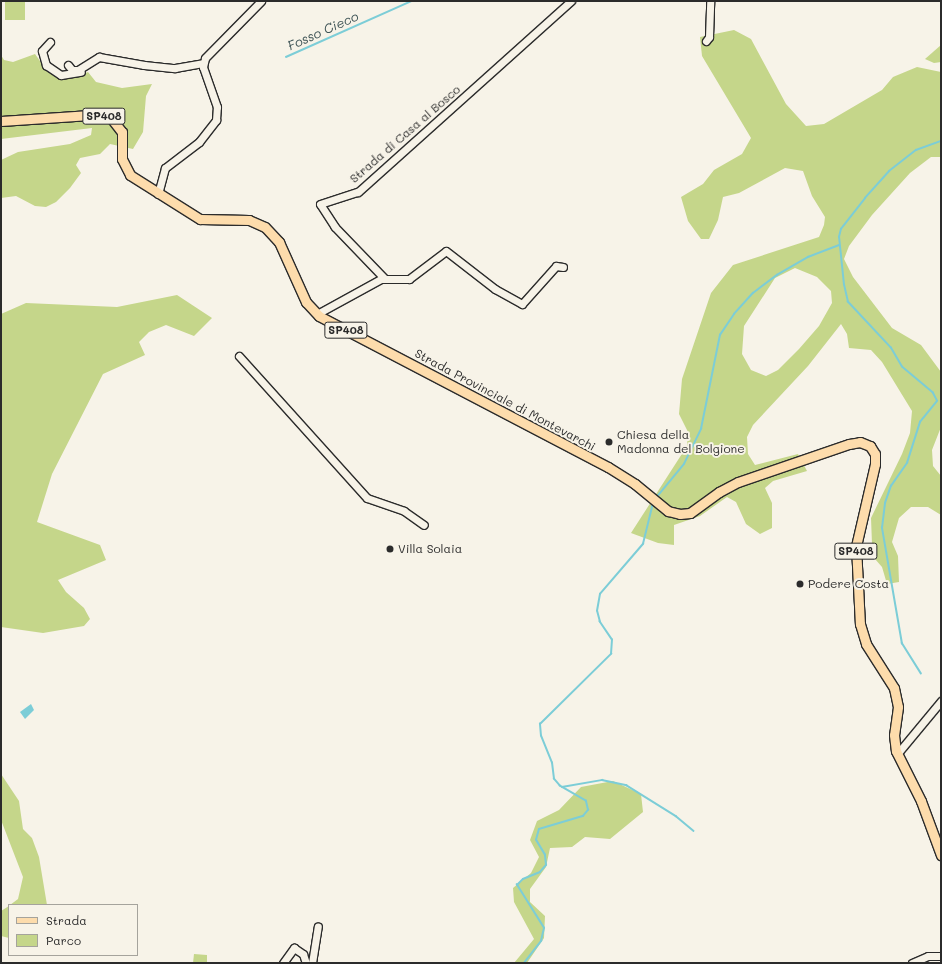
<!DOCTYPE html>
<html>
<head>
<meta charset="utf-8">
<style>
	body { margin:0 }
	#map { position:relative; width:942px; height:964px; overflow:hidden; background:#f7f3e8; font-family:Mali,sans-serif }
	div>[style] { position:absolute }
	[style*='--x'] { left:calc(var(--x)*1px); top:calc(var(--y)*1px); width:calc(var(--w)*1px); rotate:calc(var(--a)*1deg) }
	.green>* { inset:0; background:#c5d68a; transform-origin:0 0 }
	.water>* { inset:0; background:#7ccdd7 }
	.stream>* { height:1.5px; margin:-0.75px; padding:0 0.75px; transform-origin:0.75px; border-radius:0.75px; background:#7ccdd7 }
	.roads { filter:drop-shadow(1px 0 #2b2b2b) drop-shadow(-1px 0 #2b2b2b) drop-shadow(0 1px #2b2b2b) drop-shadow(0 -1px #2b2b2b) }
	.minor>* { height:7px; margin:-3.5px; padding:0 3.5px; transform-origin:3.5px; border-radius:3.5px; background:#f7f3e8 }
	.major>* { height:9px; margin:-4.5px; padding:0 4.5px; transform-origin:4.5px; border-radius:4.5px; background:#fddcac }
	.dots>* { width:11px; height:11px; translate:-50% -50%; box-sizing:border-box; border:2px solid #f7f3e8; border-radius:50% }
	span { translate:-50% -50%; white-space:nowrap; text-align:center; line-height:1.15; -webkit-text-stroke:4px #f7f3e8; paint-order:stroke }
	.shield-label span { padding:1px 3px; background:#f7f3e8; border:1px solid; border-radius:3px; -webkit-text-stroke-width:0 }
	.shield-label { font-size:11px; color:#2b2b2b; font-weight:700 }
	.street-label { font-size:12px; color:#2b2b2b }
	.poi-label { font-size:12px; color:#2b2b2b }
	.left { translate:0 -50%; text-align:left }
	.water-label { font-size:13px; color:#3f5456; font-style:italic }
	.frame { position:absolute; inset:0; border:2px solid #2b2b2b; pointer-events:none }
	.legend { position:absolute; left:8px; top:904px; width:130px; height:52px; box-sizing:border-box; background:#f7f3e8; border:1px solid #a5a39c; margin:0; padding:5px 7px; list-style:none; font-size:12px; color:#2b2b2b }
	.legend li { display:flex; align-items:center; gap:8px; height:20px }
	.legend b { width:20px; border:1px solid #a5a39c }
</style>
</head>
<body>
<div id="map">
	<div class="green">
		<i style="left:5px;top:1px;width:20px;height:19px"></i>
		<i style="clip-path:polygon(evenodd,734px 30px,751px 39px,786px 104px,806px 126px,824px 124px,882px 90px,893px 77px,917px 67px,941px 72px,941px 157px,931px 157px,910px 173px,872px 215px,849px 246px,844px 259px,853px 277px,892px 328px,921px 345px,941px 372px,941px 427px,932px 450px,933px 466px,941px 476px,941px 515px,928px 507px,911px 507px,899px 518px,892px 542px,898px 556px,899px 582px,887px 584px,882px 567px,875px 559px,872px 544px,871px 518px,902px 454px,910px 433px,912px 411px,882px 362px,871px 350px,849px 348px,847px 334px,841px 324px,808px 366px,753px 425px,747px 437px,748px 454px,755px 465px,798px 454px,807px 471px,773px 481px,765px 488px,772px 503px,772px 528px,760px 534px,746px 524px,736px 502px,727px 497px,700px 516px,674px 525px,674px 545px,658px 543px,631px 533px,687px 446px,688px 432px,679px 414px,682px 379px,711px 293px,733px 265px,819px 237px,824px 225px,825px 217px,812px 196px,803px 171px,785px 168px,739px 193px,723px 197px,718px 220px,709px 239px,701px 239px,688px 221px,681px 197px,703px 184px,714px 170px,742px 154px,751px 138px,702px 56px,700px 37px,734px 30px,795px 268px,817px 277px,831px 291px,832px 303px,819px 326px,799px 349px,778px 370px,766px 376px,751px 370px,742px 354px,744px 326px,775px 278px,795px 268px)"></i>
		<i style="clip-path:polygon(941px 45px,941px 62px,934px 63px,925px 59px)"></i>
		<i style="clip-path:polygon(35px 54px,45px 68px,57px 77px,70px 79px,88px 72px,96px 82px,122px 88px,152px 84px,146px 96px,143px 132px,133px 149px,110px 144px,100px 154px,80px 158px,76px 165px,81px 173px,70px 188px,56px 202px,46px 207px,35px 206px,16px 196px,1px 198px,1px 160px,18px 152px,70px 144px,91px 135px,92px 128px,1px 139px,1px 55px,4px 60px,13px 62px)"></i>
		<i style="clip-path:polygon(177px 295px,212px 318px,194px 336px,166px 325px,149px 332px,139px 342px,145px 355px,103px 374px,52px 474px,37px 522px,100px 545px,106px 560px,58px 580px,66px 592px,84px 608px,90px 619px,84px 626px,43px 633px,1px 627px,1px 314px,26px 303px,117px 307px)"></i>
		<i style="clip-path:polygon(1px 774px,19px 801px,23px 829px,32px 838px,39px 857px,47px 905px,10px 905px,18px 899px,23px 877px,1px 820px)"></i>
		<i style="clip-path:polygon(613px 781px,641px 794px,643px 812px,610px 839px,585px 837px,572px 847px,550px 848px,546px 867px,530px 889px,530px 902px,545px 916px,544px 938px,527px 963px,514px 963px,534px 939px,514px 902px,513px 888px,531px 873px,539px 857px,530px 840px,537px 821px,559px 810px,581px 787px)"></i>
		<i style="clip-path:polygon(9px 906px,9px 938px,1px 936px,1px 911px)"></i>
		<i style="clip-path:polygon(194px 954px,207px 955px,207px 963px,193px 963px)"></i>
	</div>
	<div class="water">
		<i style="clip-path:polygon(31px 704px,34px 710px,25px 719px,20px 712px)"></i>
	</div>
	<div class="stream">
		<i style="--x:286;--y:57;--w:138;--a:-24"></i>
		<i style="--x:656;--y:498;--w:44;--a:-50.5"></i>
		<i style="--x:684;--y:464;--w:39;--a:-64"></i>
		<i style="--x:701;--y:429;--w:96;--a:-78.6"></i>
		<i style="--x:720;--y:335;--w:25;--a:-56"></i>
		<i style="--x:734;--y:314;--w:28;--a:-48"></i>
		<i style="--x:753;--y:293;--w:30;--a:-37"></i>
		<i style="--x:777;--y:275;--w:36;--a:-30"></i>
		<i style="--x:808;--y:257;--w:33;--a:-21"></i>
		<i style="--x:921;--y:674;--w:36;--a:-122"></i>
		<i style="--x:902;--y:644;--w:118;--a:-99.8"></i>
		<i style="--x:882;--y:528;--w:25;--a:-83"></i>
		<i style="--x:885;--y:503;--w:18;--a:-71"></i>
		<i style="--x:891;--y:486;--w:28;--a:-55"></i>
		<i style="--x:907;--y:463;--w:43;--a:-72.4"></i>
		<i style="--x:920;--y:422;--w:27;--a:-51"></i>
		<i style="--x:937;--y:401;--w:9;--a:-117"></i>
		<i style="--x:933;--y:393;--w:40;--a:-140"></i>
		<i style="--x:902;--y:367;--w:22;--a:-120"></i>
		<i style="--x:891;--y:348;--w:63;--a:-133.1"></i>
		<i style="--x:848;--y:302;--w:17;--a:-103"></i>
		<i style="--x:844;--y:285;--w:48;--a:-95.9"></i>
		<i style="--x:839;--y:237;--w:8;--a:-76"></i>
		<i style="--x:841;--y:229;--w:39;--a:-52"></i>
		<i style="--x:865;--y:198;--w:36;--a:-48"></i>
		<i style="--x:889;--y:171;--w:34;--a:-38"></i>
		<i style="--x:916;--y:150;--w:27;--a:-20"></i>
		<i style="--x:562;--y:787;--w:41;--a:-9.9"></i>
		<i style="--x:602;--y:780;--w:25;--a:12"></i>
		<i style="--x:626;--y:785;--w:59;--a:31.8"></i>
		<i style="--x:676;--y:816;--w:23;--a:40"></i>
		<i style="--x:524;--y:963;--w:28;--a:-52"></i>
		<i style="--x:541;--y:941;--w:13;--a:-77"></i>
		<i style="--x:544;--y:928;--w:51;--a:-122.1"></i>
		<i style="--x:517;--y:885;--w:8;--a:-45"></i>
		<i style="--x:523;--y:879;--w:18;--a:-22"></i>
		<i style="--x:540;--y:872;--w:9;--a:-49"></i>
		<i style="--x:546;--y:865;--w:10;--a:-96"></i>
		<i style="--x:545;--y:855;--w:17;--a:-121"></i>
		<i style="--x:536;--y:840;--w:11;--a:-75"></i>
		<i style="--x:539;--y:829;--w:46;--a:-16.5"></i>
		<i style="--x:583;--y:816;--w:8;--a:-50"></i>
		<i style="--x:588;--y:810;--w:9;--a:-103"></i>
		<i style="--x:586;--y:801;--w:30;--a:-150"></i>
		<i style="--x:560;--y:786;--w:9;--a:-131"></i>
		<i style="--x:554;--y:779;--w:16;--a:-97"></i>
		<i style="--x:552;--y:763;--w:29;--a:-112"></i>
		<i style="--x:541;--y:736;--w:12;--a:-95"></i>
		<i style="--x:540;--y:724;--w:100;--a:-44.6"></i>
		<i style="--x:611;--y:654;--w:14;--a:-86"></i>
		<i style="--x:612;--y:640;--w:22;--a:-124"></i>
		<i style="--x:600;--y:622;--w:11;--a:-105"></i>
		<i style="--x:597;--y:611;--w:17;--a:-80"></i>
		<i style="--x:600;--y:594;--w:66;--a:-49.3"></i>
		<i style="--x:643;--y:544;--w:42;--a:-76.3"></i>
	</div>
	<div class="roads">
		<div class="minor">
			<i style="--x:706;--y:41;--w:5;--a:-53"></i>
			<i style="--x:709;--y:37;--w:36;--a:-88"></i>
			<i style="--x:50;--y:42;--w:12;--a:132"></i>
			<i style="--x:42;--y:51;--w:15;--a:74"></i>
			<i style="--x:46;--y:65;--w:18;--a:34"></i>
			<i style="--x:61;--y:75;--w:20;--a:-9"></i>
			<i style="--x:68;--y:65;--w:6;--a:51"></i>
			<i style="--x:72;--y:70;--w:6;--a:0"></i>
			<i style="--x:78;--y:70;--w:25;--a:-32"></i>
			<i style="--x:99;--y:57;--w:46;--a:10.1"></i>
			<i style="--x:144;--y:65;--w:31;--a:6"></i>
			<i style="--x:175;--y:68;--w:28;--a:-10"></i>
			<i style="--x:158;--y:194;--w:27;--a:-75"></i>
			<i style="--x:165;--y:168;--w:43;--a:-37.4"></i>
			<i style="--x:199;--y:142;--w:28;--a:-52"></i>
			<i style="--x:216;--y:120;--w:13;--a:-86"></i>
			<i style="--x:217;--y:107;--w:42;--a:-109.3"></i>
			<i style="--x:203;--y:67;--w:9;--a:-77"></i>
			<i style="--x:205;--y:58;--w:80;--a:-45.5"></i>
			<i style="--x:384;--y:278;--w:71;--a:-133.9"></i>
			<i style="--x:335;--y:227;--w:27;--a:-123"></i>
			<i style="--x:320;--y:204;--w:40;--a:-18"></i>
			<i style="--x:358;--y:192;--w:286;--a:-41.9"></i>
			<i style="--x:317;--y:314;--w:73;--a:-28.7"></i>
			<i style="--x:381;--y:279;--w:28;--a:0"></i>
			<i style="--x:409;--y:279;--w:46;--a:-37.1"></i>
			<i style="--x:446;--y:251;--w:62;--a:37.8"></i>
			<i style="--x:495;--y:289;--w:31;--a:29"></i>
			<i style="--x:522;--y:304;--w:51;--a:-48.2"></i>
			<i style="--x:556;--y:266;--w:7;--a:8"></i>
			<i style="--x:239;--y:356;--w:191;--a:48"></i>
			<i style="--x:367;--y:498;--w:39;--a:19"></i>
			<i style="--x:404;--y:511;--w:24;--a:35"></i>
			<i style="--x:897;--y:754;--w:69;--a:-50.3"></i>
			<i style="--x:283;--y:963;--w:19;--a:-54"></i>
			<i style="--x:294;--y:948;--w:11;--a:34"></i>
			<i style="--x:303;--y:954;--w:9;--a:72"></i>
			<i style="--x:312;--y:963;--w:37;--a:-81"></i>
			<i style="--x:912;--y:963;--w:17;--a:-24"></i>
			<i style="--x:928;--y:956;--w:13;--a:0"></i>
		</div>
		<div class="major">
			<i style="--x:1;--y:121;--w:89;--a:-3.9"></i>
			<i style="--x:90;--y:115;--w:21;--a:8"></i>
			<i style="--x:111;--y:118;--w:18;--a:52"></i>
			<i style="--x:122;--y:132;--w:27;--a:90"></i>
			<i style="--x:122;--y:159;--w:18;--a:63"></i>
			<i style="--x:130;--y:175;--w:83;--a:32.2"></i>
			<i style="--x:200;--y:219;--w:49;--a:1.2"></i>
			<i style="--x:249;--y:220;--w:17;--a:24"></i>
			<i style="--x:265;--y:227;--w:21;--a:47"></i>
			<i style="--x:279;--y:242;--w:66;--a:65.8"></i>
			<i style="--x:306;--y:302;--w:19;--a:47"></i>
			<i style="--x:319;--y:316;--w:326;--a:27.6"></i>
			<i style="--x:608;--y:467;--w:32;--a:32"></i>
			<i style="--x:635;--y:484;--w:43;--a:39.3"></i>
			<i style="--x:668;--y:511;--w:12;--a:14"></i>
			<i style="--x:680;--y:514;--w:10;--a:-6"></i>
			<i style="--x:690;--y:513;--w:36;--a:-36"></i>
			<i style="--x:719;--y:492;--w:21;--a:-28"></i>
			<i style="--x:738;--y:482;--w:117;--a:-18.9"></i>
			<i style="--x:849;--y:444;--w:11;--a:-10"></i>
			<i style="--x:860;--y:442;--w:11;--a:22"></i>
			<i style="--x:870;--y:446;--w:9;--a:58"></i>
			<i style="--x:875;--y:454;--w:10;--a:90"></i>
			<i style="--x:875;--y:464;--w:84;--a:103"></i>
			<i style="--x:856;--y:546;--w:78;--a:87.1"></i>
			<i style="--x:860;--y:624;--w:21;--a:73"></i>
			<i style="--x:866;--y:644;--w:52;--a:57.5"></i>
			<i style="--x:894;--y:688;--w:19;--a:78"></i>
			<i style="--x:898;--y:707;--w:28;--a:98"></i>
			<i style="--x:894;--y:735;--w:16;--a:83"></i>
			<i style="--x:896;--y:751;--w:56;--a:63.4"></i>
			<i style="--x:921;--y:801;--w:58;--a:69.7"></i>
		</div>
	</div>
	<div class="dots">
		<i style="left:609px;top:442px;background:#2b2b2b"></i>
		<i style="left:390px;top:549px;background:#2b2b2b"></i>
		<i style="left:800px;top:584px;background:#2b2b2b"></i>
	</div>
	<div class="shield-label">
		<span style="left:104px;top:116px">SP408</span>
		<span style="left:346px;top:330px">SP408</span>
		<span style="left:856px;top:551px">SP408</span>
	</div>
	<div class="street-label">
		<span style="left:405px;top:134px;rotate:-41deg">Strada di Casa al Bosco</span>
		<span style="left:505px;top:400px;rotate:28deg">Strada Provinciale di Montevarchi</span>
	</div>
	<div class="poi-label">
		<span class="left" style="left:617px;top:442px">Chiesa della<br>Madonna del Bolgione</span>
		<span class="left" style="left:398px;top:549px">Villa Solaia</span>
		<span class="left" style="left:808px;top:584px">Podere Costa</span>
	</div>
	<div class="water-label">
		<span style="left:323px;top:31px;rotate:-24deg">Fosso Cieco</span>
	</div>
	<div class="frame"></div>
	<ul class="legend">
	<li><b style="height:5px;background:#fddcac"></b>Strada</li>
	<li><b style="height:11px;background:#c5d68a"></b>Parco</li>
	</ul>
</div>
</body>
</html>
